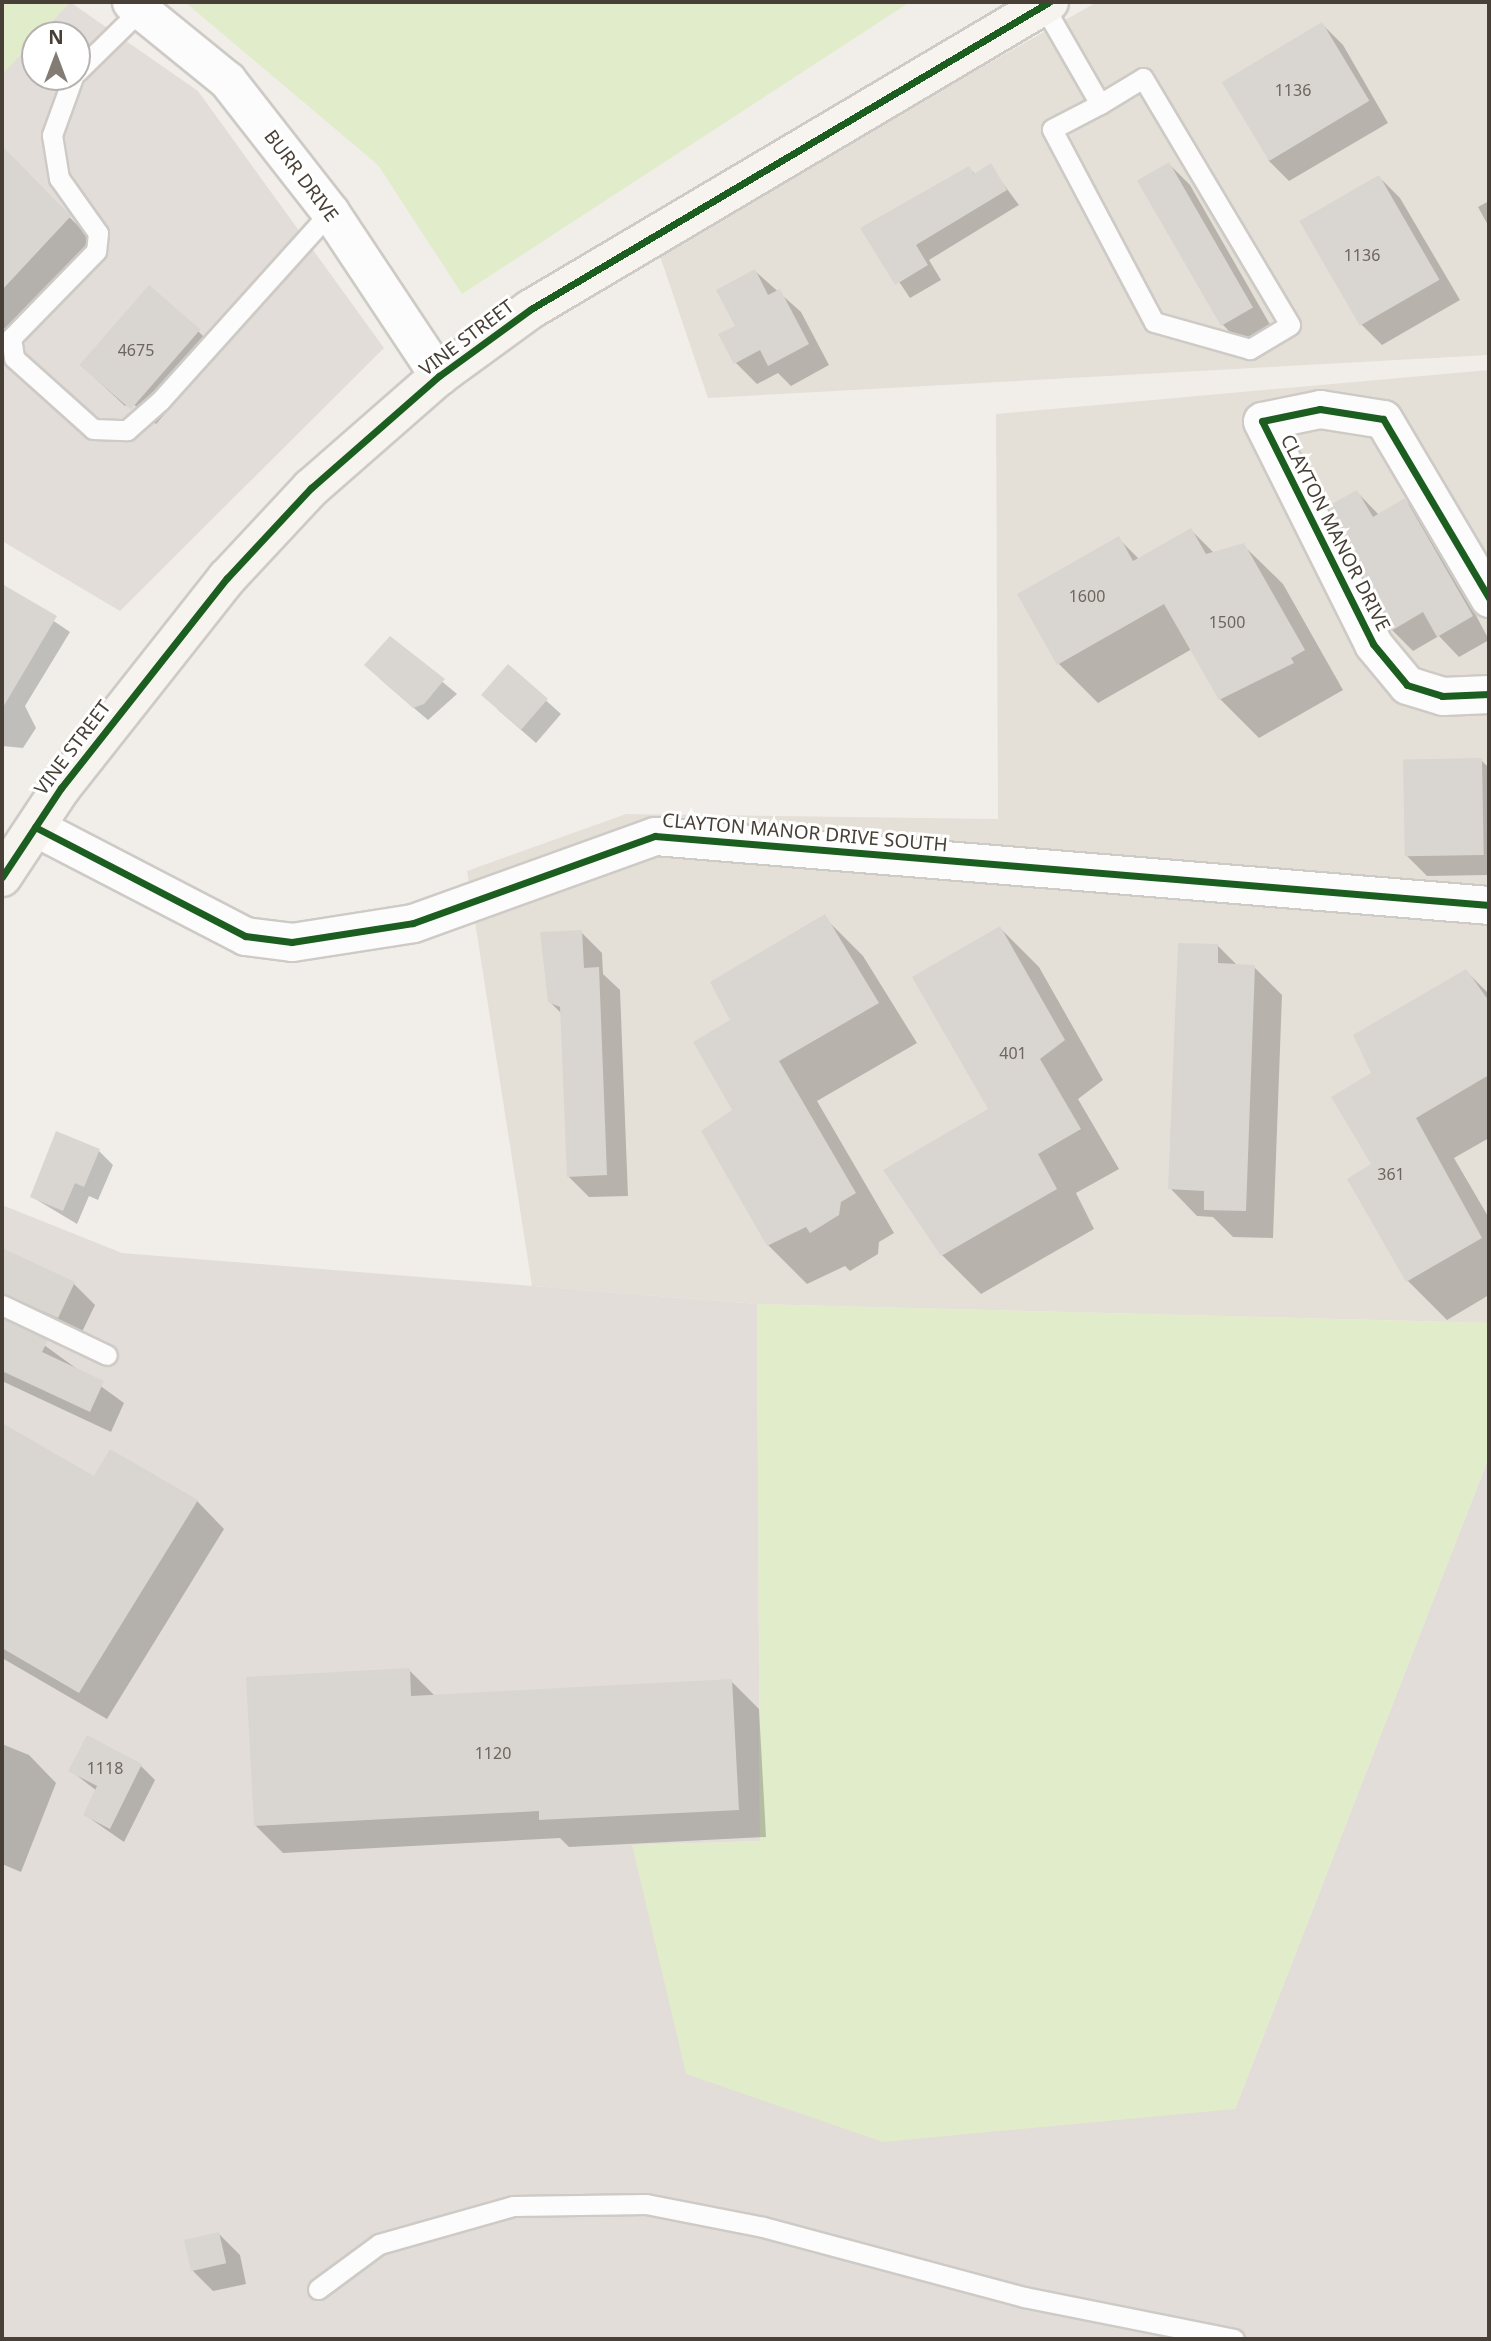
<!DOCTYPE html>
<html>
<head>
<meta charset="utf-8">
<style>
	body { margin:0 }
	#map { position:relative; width:1491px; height:2341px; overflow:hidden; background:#f1eeea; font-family:"Noto Sans",sans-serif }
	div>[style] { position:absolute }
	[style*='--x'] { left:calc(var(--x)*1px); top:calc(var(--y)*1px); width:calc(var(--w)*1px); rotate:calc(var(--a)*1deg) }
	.residential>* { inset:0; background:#e5e0d7 }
	.industrial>* { inset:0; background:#e2ddd8 }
	.green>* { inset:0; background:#e1ecca }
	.shadow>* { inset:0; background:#0003 }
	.building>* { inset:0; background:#d9d5d1; transform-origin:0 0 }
	.roads { filter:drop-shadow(2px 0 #cecac6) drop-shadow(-2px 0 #cecac6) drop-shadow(0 2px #cecac6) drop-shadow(0 -2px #cecac6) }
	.lane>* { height:19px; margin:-9.5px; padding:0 9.5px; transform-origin:9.5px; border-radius:9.5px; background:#fdfcfc }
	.street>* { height:37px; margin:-18.5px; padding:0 18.5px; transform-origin:18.5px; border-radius:18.5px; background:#fdfcfc }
	.secondary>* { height:38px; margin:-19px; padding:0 19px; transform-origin:19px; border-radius:19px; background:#f7f4ef }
	.cycleway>* { height:7px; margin:-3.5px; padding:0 3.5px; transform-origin:3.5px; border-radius:3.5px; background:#1b5e20 }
	span { translate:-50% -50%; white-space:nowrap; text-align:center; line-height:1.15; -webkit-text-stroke:6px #fff; paint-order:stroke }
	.number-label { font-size:16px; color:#6e665e }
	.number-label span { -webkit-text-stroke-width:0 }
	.street-label { font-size:19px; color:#483f36 }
	.frame { position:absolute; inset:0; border:4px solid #483f36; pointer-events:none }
	.north { position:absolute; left:21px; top:21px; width:70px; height:70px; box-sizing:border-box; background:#fff; border:2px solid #b6b2af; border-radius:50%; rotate:0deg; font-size:19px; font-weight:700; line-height:28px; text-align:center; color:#483f36 }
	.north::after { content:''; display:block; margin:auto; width:24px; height:32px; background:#837c75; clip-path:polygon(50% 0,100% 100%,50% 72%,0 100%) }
</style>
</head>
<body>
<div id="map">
	<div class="residential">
		<i style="clip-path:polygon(1097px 2px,1489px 2px,1489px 355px,708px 398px,658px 250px)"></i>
		<i style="clip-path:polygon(1489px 370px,1489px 1323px,757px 1304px,532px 1286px,467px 871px,626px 814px,998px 819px,996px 414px)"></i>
	</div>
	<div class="industrial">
		<i style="clip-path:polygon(70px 2px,198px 91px,384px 348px,120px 611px,2px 541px,2px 74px,35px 39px,35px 77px,77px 77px,77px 35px,39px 35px)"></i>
		<i style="clip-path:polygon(2px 1205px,122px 1253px,757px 1304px,760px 1841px,633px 1845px,1235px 2109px,1489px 1457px,1489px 2339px,2px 2339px)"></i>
	</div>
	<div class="green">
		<i style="clip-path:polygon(2px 2px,70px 2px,2px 74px)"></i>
		<i style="clip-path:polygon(185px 2px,910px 2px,462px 294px,378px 165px)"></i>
		<i style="clip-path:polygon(757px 1304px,1489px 1323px,1489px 1457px,1235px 2109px,883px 2142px,686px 2074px,632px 1845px,760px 1841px)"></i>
	</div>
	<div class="shadow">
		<i style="clip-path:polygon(1322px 24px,1343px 45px,1388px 123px,1289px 181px,1268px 160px)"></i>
		<i style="clip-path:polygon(7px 154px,97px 245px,2px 347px,2px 160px)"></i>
		<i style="clip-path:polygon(1169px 164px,1190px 185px,1272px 328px,1243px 345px,1222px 324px)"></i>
		<i style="clip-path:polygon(990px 166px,1019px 205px,929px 260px,941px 280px,910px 298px,863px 228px,969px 168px,976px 175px)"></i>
		<i style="clip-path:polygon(1379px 177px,1400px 198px,1460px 300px,1382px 345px,1361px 324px)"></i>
		<i style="clip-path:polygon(1489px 201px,1489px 227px,1478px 207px)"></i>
		<i style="clip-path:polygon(755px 271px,801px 312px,829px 365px,791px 386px,778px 373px,757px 384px,736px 363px,737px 326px)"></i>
		<i style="clip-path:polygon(198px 331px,219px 352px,156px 424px,130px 401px,125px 406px,81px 365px)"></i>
		<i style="clip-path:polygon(1357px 492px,1379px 515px,1405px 500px,1426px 521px,1489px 640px,1459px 657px,1439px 636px,1413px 651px,1392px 630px)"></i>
		<i style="clip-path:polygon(1191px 530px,1214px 553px,1243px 545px,1283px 584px,1343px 690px,1259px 738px,1220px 699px,1192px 649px,1098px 703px,1059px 664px,1119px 539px,1139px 559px)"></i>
		<i style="clip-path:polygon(2px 586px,70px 632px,25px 706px,36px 728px,23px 748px,2px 746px)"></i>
		<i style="clip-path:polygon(390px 638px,457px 694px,428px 720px,380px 679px)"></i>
		<i style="clip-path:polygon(509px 667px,561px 714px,536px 743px,497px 709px)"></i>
		<i style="clip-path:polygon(1481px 760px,1489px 768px,1489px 875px,1427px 876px,1406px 855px)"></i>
		<i style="clip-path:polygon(824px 917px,863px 956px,917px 1043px,817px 1101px,894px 1233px,879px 1242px,878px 1254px,850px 1271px,845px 1266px,807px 1284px,768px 1245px,735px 1111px,732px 1021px)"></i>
		<i style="clip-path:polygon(1000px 928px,1039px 967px,1103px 1080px,1078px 1099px,1119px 1169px,1076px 1193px,1094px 1229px,981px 1294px,942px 1255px,886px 1171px,991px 1110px)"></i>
		<i style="clip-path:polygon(581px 932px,602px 953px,603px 974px,620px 990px,628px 1196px,589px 1197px,568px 1176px,562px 1014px,550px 1002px)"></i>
		<i style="clip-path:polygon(1218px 946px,1238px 966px,1254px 967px,1282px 995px,1273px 1238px,1233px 1237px,1213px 1217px,1197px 1216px,1170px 1188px)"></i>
		<i style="clip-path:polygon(1466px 971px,1489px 994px,1489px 1138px,1454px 1158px,1489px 1218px,1489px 1295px,1447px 1320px,1408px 1281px,1374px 1165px,1373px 1073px)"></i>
		<i style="clip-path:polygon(99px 1151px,113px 1165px,98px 1200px,89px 1196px,77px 1224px,32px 1197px)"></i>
		<i style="clip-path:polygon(2px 1250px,74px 1284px,95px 1305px,79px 1338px,29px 1314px,11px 1321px,124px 1403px,111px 1432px,2px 1381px)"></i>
		<i style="clip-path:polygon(2px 1425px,95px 1479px,197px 1501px,224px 1529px,107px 1719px,2px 1658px)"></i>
		<i style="clip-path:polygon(409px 1670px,435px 1696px,731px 1681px,759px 1709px,766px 1837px,569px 1847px,560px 1838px,283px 1853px,255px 1825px)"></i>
		<i style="clip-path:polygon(2px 1744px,29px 1755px,56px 1783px,21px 1872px,2px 1864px)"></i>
		<i style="clip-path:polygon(141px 1766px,155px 1780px,124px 1842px,85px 1815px,97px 1791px,71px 1771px)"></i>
		<i style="clip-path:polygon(219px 2234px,240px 2255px,246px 2284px,213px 2291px,192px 2270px)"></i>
	</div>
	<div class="building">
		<i style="left:1322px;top:22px;width:92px;height:117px;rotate:59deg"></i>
		<i style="clip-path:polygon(2px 146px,71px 216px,2px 290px)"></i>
		<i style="left:1169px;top:162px;width:168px;height:37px;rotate:60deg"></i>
		<i style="clip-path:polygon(991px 163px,1007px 190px,916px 245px,928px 265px,895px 285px,860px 228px,969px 166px,974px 174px)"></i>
		<i style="left:1379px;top:175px;width:121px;height:92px;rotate:60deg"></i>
		<i style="clip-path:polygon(755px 269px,768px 295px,780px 289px,809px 344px,768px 366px,760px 350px,734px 364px,718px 334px,735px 326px,716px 290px)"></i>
		<i style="left:149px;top:285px;width:68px;height:106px;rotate:41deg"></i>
		<i style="clip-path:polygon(1357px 490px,1373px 517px,1405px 498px,1473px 616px,1437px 637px,1423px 612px,1391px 631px,1328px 506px)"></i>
		<i style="clip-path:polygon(1191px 528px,1206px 554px,1244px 543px,1305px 650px,1291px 658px,1294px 663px,1219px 700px,1164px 604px,1057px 665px,1017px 594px,1119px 536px,1133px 561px)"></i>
		<i style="clip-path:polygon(2px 584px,57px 616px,2px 709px)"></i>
		<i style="clip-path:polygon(390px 636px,445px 679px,424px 704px,413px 708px,364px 665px)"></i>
		<i style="left:508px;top:664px;width:53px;height:41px;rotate:41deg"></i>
		<i style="left:1482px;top:758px;width:97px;height:79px;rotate:89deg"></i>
		<i style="clip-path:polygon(825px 914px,879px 1003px,779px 1061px,856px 1193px,841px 1202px,839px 1215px,810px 1233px,806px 1227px,767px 1246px,701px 1131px,732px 1110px,693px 1042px,730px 1020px,710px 982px)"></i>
		<i style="clip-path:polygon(1000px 926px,1065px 1040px,1040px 1059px,1081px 1129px,1038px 1154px,1057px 1189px,941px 1256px,883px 1170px,988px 1109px,912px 977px)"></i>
		<i style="clip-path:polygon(582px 930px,584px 968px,599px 967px,607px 1175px,567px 1177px,560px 1007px,548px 1002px,540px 932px)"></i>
		<i style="clip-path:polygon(1178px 943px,1218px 944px,1218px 963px,1255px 965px,1246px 1211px,1204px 1210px,1204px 1191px,1168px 1189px)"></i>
		<i style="clip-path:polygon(1466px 969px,1489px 1001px,1489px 1075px,1416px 1118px,1482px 1238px,1406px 1282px,1347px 1179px,1371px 1164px,1331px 1097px,1371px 1073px,1353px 1035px)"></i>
		<i style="clip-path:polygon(56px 1131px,100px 1149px,84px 1187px,75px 1183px,63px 1211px,30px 1197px)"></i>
		<i style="clip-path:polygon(2px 1248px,75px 1282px,58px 1318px,2px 1293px)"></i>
		<i style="clip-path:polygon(2px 1318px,48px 1340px,42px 1352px,104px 1381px,90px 1412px,2px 1371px)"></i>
		<i style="clip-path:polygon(2px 1423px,94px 1476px,110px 1449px,198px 1500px,79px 1693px,2px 1648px)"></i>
		<i style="clip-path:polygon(410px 1668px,411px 1696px,732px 1679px,739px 1810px,539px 1820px,539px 1811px,254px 1826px,246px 1677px)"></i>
		<i style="clip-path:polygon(87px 1735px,142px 1764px,110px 1829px,83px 1815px,97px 1786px,68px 1771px)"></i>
		<i style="left:219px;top:2232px;width:32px;height:36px;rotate:77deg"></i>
	</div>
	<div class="roads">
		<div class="lane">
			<i style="--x:1043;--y:5;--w:114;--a:60.1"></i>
			<i style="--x:1100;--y:104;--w:50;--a:-31.2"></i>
			<i style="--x:1143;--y:78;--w:287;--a:59.2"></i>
			<i style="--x:1290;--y:325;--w:47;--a:149"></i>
			<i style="--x:1250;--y:349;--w:100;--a:-164.3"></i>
			<i style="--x:1154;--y:322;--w:218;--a:-117.9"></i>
			<i style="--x:1052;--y:129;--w:54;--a:-27.5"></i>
			<i style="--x:77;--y:72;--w:90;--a:-44.5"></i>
			<i style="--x:73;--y:77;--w:62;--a:109.9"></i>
			<i style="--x:52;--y:135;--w:44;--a:80.8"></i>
			<i style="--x:59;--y:178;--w:67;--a:54.7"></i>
			<i style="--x:98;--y:233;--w:18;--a:96"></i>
			<i style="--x:96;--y:251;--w:122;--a:134.3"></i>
			<i style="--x:11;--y:338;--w:20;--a:81"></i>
			<i style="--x:14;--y:358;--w:106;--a:41.9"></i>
			<i style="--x:93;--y:429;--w:34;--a:2"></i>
			<i style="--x:127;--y:430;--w:44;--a:-41.3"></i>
			<i style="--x:160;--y:401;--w:254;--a:-48"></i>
			<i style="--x:2;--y:1305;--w:116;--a:25.5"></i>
			<i style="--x:318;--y:2289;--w:76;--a:-36.4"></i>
			<i style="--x:379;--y:2244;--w:139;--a:-15.8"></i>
			<i style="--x:513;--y:2206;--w:133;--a:-0.9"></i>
			<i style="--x:646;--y:2204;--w:119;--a:11.1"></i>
			<i style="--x:763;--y:2227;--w:270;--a:15"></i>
			<i style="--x:1024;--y:2297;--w:214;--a:11.3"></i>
		</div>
		<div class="street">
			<i style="--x:131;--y:2;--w:124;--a:39.1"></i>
			<i style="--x:227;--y:80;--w:167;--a:52"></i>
			<i style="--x:330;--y:212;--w:197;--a:56.4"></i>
			<i style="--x:1489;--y:598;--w:208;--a:-120.6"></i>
			<i style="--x:1383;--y:419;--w:64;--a:-171"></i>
			<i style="--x:1320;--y:409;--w:59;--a:168.3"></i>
			<i style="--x:1262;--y:421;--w:249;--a:63.5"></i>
			<i style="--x:1373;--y:644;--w:53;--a:50.3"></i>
			<i style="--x:1407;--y:685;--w:37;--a:17"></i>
			<i style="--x:1442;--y:696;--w:47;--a:-2.4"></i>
			<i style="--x:35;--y:827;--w:237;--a:27.4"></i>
			<i style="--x:245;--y:936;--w:47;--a:7.3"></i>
			<i style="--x:292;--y:942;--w:122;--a:-8.9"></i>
			<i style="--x:413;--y:923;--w:257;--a:-19.8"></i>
			<i style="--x:655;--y:836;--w:837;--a:4.73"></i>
		</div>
		<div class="secondary">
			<i style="--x:2;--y:877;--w:107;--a:-56.5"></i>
			<i style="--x:61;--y:788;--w:268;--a:-51.7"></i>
			<i style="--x:227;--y:578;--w:123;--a:-47"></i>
			<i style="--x:311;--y:488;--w:170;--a:-41.2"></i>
			<i style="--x:439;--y:376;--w:114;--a:-36.1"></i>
			<i style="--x:531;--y:309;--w:602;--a:-30.65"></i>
		</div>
	</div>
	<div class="cycleway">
		<i style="--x:1489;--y:598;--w:208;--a:-120.6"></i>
		<i style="--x:1383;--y:419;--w:64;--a:-171"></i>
		<i style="--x:1320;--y:409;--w:59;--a:168.3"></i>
		<i style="--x:1262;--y:421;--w:249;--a:63.5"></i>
		<i style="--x:1373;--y:644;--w:53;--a:50.3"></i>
		<i style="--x:1407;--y:685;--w:37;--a:17"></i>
		<i style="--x:1442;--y:696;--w:47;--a:-2.4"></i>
		<i style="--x:35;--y:827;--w:237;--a:27.4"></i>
		<i style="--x:245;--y:936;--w:47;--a:7.3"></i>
		<i style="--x:292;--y:942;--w:122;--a:-8.9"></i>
		<i style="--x:413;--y:923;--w:257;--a:-19.8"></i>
		<i style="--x:655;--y:836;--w:837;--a:4.73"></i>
		<i style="--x:2;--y:877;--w:107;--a:-56.5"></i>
		<i style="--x:61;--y:788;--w:268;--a:-51.7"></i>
		<i style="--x:227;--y:578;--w:123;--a:-47"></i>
		<i style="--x:311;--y:488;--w:170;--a:-41.2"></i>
		<i style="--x:439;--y:376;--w:114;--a:-36.1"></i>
		<i style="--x:531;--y:309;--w:602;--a:-30.65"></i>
	</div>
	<div class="number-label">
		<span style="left:1293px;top:90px">1136</span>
		<span style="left:1362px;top:255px">1136</span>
		<span style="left:136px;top:350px">4675</span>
		<span style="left:1087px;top:596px">1600</span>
		<span style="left:1227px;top:622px">1500</span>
		<span style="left:1013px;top:1053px">401</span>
		<span style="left:1391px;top:1174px">361</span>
		<span style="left:493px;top:1753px">1120</span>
		<span style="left:105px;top:1768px">1118</span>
	</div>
	<div class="street-label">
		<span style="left:301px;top:176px;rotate:53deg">BURR DRIVE</span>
		<span style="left:467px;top:338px;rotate:-37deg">VINE STREET</span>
		<span style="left:1335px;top:533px;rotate:63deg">CLAYTON MANOR DRIVE</span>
		<span style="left:73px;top:748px;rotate:-53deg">VINE STREET</span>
		<span style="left:805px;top:833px;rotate:5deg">CLAYTON MANOR DRIVE SOUTH</span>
	</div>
	<div class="frame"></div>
	<div class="north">N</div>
</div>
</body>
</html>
